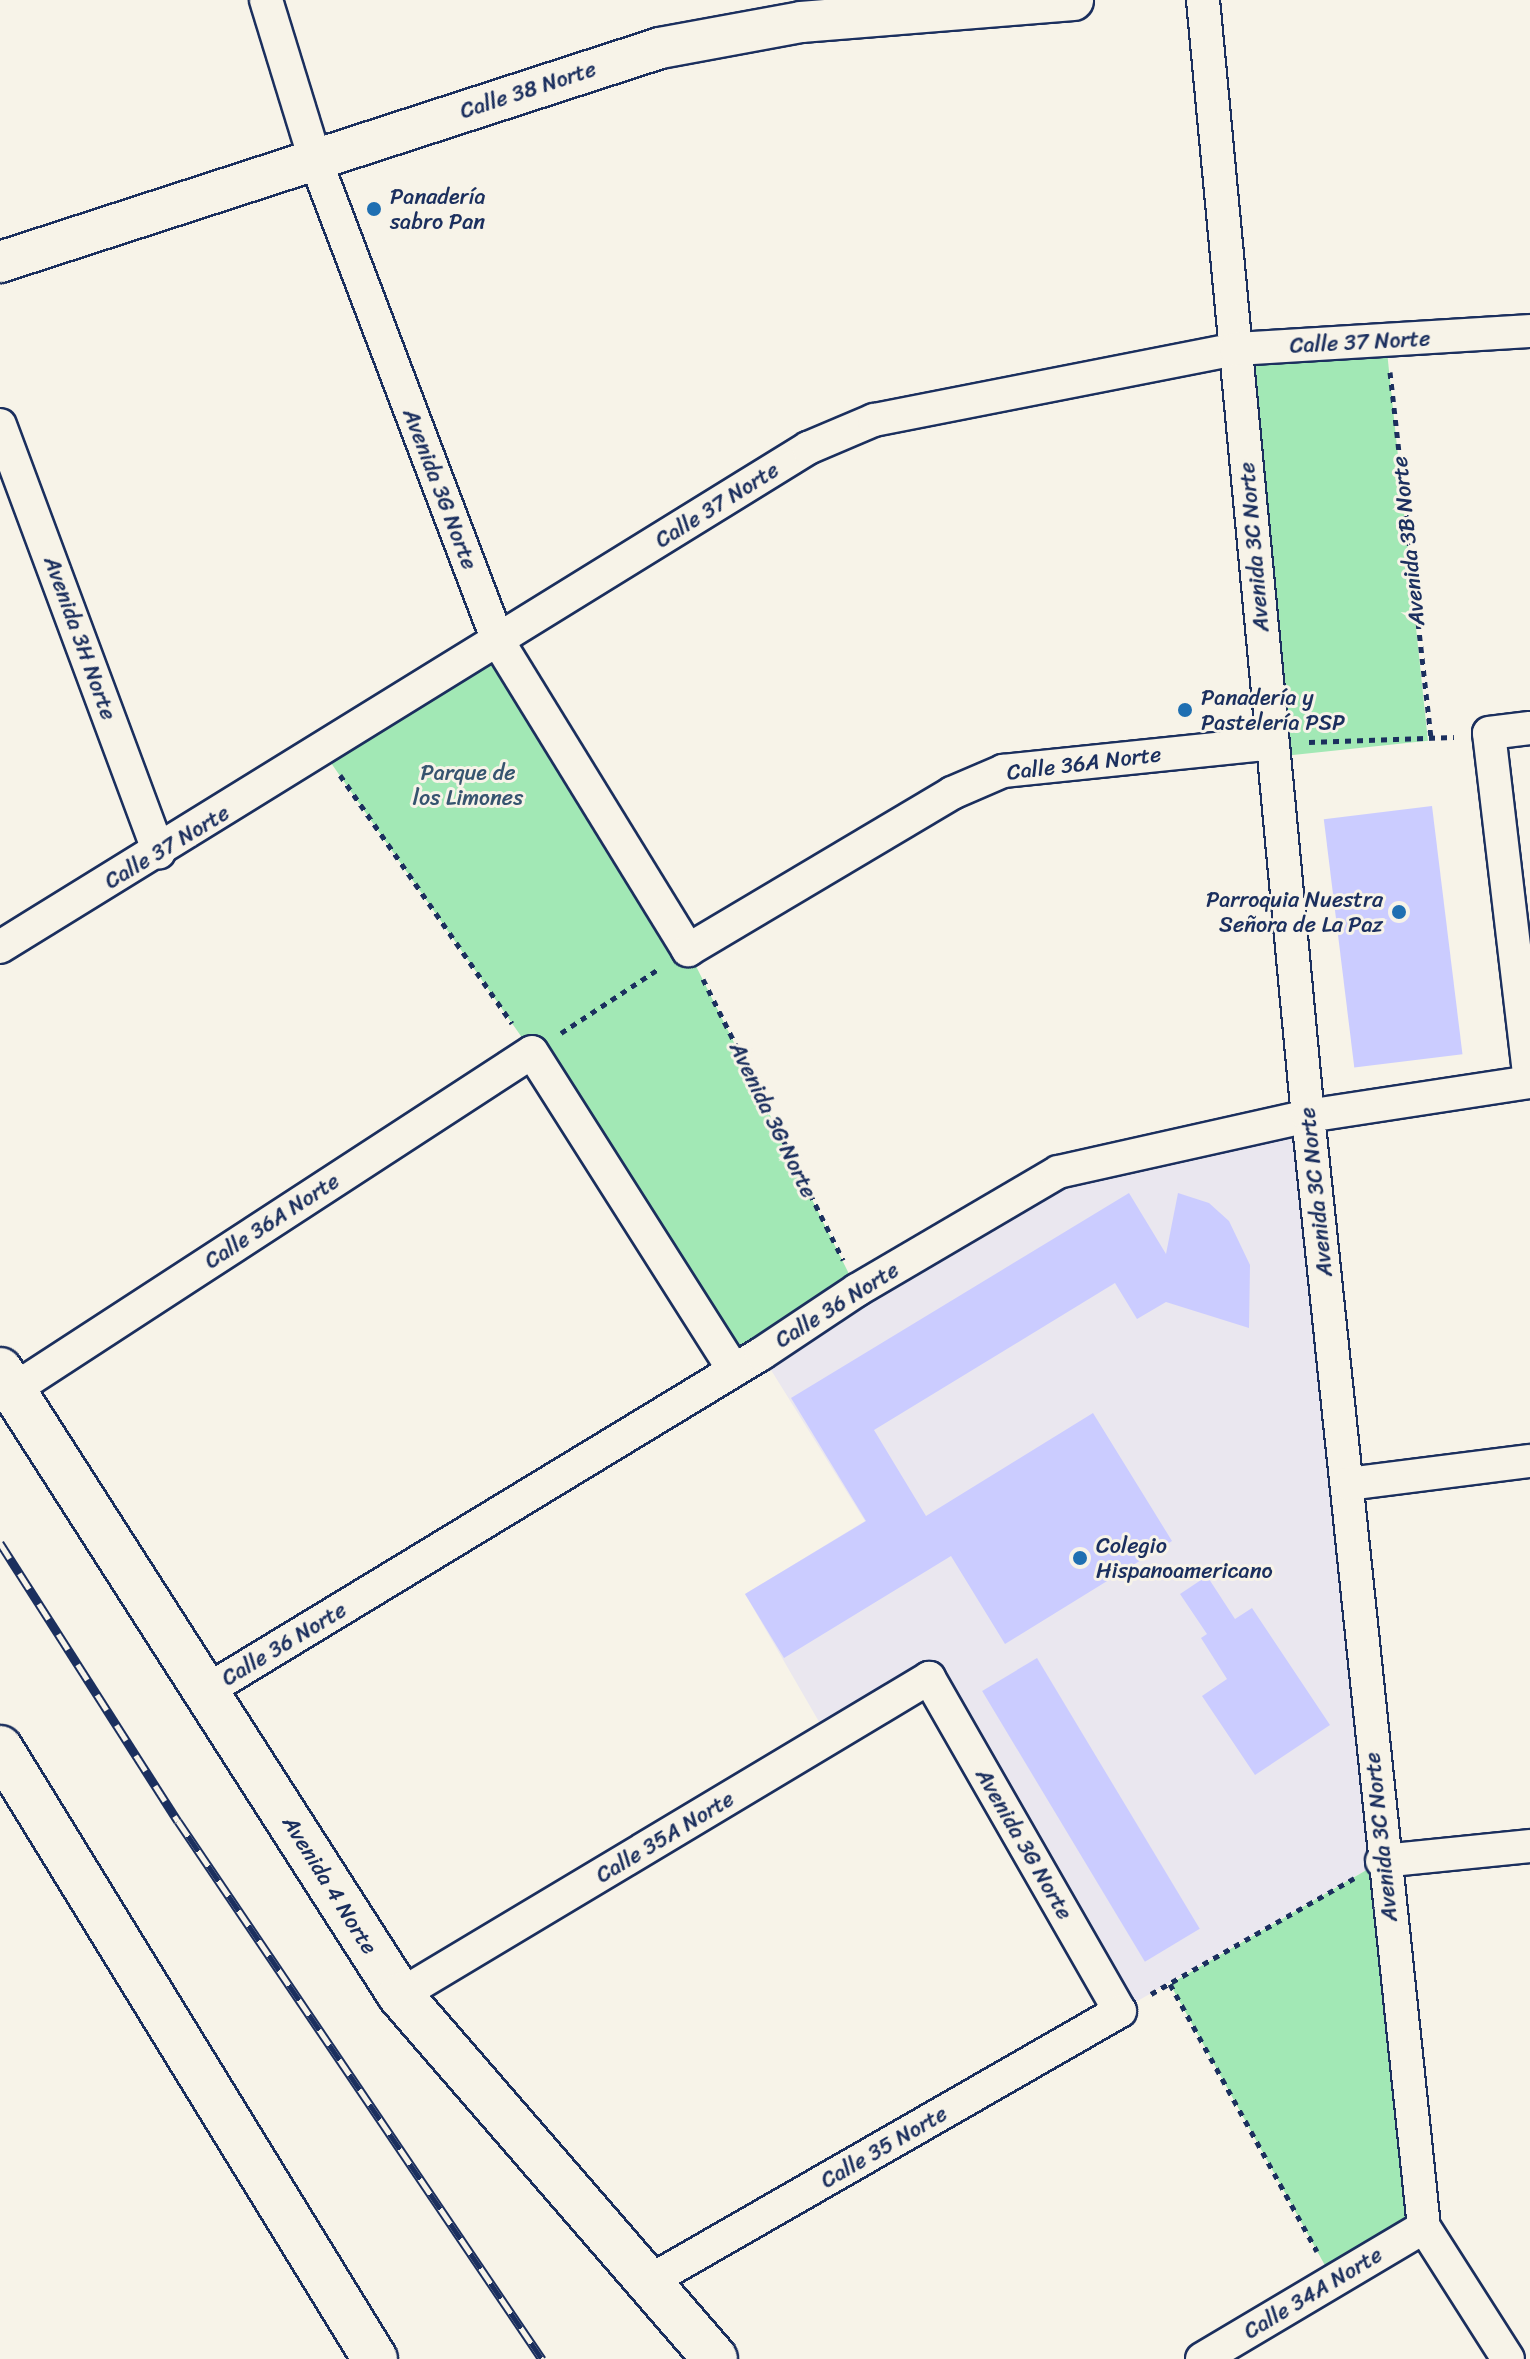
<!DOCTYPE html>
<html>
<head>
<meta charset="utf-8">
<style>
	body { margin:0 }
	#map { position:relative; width:1530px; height:2359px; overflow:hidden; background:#f7f3e8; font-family:Sriracha,sans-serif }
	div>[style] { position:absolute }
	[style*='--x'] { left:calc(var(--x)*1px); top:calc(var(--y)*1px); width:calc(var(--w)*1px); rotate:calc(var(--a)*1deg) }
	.built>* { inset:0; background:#eae7ef }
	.green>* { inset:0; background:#a2e8b5; transform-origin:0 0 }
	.building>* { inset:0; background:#cbccff; transform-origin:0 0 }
	.path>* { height:5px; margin-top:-2.5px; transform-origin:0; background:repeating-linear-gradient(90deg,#1b2f5e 0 6px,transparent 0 12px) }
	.roads { filter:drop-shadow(2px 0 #1b2f5e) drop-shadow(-2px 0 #1b2f5e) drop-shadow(0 2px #1b2f5e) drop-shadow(0 -2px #1b2f5e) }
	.minor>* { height:32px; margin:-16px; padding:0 16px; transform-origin:16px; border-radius:16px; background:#f7f3e8 }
	.tertiary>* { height:40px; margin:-20px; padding:0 20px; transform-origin:20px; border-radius:20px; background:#f7f3e8 }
	.secondary>* { height:44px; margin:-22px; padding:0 22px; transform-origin:22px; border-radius:22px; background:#f7f3e8 }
	.rail>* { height:9px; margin-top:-4.5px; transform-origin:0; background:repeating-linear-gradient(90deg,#f7f3e8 0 18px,#1b2f5e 0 36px); box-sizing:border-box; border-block:2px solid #1b2f5e }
	.dots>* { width:22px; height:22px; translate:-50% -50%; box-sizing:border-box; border:4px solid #f7f3e8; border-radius:50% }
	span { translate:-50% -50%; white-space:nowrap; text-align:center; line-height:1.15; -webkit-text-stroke:6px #f7f3e8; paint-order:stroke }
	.street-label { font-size:22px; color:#1b2f5e }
	.poi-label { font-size:22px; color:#1b2f5e }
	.left { translate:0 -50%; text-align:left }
	.right { translate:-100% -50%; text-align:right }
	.park-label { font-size:22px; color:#36546f }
</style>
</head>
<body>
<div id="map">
	<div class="built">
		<i style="clip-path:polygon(1308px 1116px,1382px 1861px,1120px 2011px,929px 1678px,829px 1739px,745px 1594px,865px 1521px,761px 1354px,1058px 1172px)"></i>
	</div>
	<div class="green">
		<i style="left:1386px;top:342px;width:401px;height:150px;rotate:84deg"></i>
		<i style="clip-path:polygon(498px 641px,688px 950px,857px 1290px,734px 1370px,532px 1052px,322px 750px)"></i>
		<i style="clip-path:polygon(1382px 1861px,1424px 2227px,1333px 2280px,1170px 1984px)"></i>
	</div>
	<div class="building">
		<i style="left:1432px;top:806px;width:250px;height:109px;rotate:83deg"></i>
		<i style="clip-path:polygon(1129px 1193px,1166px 1254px,1178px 1193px,1209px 1203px,1229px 1221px,1250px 1265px,1249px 1328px,1166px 1302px,1137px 1319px,1115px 1283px,874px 1430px,926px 1516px,1093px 1413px,1172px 1541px,1005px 1644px,951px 1556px,784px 1658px,745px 1594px,866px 1521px,791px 1398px)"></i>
		<i style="clip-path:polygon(1207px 1576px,1235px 1619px,1252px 1608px,1330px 1725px,1255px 1775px,1202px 1696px,1227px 1679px,1201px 1638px,1207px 1634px,1180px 1594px)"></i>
		<i style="left:1037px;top:1658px;width:316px;height:64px;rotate:59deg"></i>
	</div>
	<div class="path">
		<i style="--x:1390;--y:372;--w:370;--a:83.6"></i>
		<i style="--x:1309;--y:742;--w:145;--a:-2"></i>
		<i style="--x:340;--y:775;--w:302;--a:55.3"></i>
		<i style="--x:703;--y:979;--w:314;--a:63.5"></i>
		<i style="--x:561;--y:1033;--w:118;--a:-33.3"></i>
		<i style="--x:1170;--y:1984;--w:305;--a:61.2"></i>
		<i style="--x:1151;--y:1994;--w:234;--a:-29.7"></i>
	</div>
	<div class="roads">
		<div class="minor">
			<i style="--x:266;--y:0;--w:166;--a:72.9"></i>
			<i style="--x:315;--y:159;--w:516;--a:69.21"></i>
			<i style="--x:498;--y:641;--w:363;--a:58.4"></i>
			<i style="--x:688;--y:950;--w:307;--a:-30.7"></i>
			<i style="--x:952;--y:793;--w:56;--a:-23.3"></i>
			<i style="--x:1003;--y:771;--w:270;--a:-5.9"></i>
			<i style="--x:1203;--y:0;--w:1121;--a:84.63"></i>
			<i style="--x:1308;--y:1116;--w:1117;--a:84.04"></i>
			<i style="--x:1424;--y:2227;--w:156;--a:57.5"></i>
			<i style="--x:0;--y:425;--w:456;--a:69.6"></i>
			<i style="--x:0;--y:947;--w:950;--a:-31.7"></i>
			<i style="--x:808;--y:448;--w:72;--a:-23"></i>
			<i style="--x:874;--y:420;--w:369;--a:-11.1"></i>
			<i style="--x:1236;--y:349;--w:295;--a:-3.5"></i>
			<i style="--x:1530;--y:1082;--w:351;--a:-96.7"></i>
			<i style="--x:1489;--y:733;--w:41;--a:-7"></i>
			<i style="--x:13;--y:1390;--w:619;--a:-33.07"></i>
			<i style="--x:532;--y:1052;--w:377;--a:57.6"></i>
			<i style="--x:1347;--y:1484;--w:184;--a:-7.2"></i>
			<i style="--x:206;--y:1691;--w:649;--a:-31.27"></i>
			<i style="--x:761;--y:1354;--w:115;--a:-33.7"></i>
			<i style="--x:857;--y:1290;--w:233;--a:-30.4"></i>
			<i style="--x:1058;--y:1172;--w:256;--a:-12.6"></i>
			<i style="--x:1308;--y:1116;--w:225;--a:-8.7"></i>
			<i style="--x:1382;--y:1861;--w:149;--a:-5.8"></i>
			<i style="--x:400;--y:1995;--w:617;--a:-30.93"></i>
			<i style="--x:929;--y:1678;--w:384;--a:60.2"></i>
			<i style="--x:1120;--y:2011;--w:544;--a:150.14"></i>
			<i style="--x:1202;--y:2359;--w:258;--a:-30.7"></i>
		</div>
		<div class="tertiary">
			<i style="--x:0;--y:262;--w:694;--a:-17.96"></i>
			<i style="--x:660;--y:48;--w:143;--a:-10.4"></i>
			<i style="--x:801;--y:22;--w:273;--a:-4.6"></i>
		</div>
		<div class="secondary">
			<i style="--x:0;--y:1370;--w:742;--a:57.38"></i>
			<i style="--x:400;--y:1995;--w:481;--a:49.1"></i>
			<i style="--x:0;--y:1748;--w:717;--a:58.46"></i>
		</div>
	</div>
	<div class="rail">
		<i style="--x:0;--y:1543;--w:330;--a:57.4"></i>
		<i style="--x:178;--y:1821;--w:650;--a:55.92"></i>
	</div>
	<div class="dots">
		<i style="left:374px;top:209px;background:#1f6fb2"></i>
		<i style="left:1185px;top:710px;background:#1f6fb2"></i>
		<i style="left:1399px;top:912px;background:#1f6fb2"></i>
		<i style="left:1080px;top:1558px;background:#1f6fb2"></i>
	</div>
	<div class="street-label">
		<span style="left:528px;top:90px;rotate:-18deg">Calle 38 Norte</span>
		<span style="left:1360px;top:342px;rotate:-3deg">Calle 37 Norte</span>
		<span style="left:440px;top:489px;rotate:69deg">Avenida 3G Norte</span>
		<span style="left:717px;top:505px;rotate:-32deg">Calle 37 Norte</span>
		<span style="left:1408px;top:541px;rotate:-96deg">Avenida 3B Norte</span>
		<span style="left:1254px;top:547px;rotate:-95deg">Avenida 3C Norte</span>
		<span style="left:80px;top:638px;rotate:70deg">Avenida 3H Norte</span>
		<span style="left:1084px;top:763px;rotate:-7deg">Calle 36A Norte</span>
		<span style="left:167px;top:847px;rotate:-31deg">Calle 37 Norte</span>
		<span style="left:773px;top:1120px;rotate:64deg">Avenida 3G Norte</span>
		<span style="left:1316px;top:1192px;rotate:-96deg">Avenida 3C Norte</span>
		<span style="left:272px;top:1221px;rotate:-33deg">Calle 36A Norte</span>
		<span style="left:837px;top:1305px;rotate:-32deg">Calle 36 Norte</span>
		<span style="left:284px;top:1644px;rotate:-31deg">Calle 36 Norte</span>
		<span style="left:665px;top:1837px;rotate:-31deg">Calle 35A Norte</span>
		<span style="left:1381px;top:1837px;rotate:-96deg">Avenida 3C Norte</span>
		<span style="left:1024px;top:1844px;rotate:60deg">Avenida 3G Norte</span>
		<span style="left:330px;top:1885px;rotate:58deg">Avenida 4 Norte</span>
		<span style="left:884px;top:2147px;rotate:-30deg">Calle 35 Norte</span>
		<span style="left:1313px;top:2293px;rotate:-31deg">Calle 34A Norte</span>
	</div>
	<div class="poi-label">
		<span class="left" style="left:390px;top:209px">Panadería<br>sabro Pan</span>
		<span class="left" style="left:1201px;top:710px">Panadería y<br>Pastelería PSP</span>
		<span class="right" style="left:1383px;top:912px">Parroquia Nuestra<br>Señora de La Paz</span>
		<span class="left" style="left:1096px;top:1558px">Colegio<br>Hispanoamericano</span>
	</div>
	<div class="park-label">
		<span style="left:468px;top:785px">Parque de<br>los Limones</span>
	</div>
</div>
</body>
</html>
